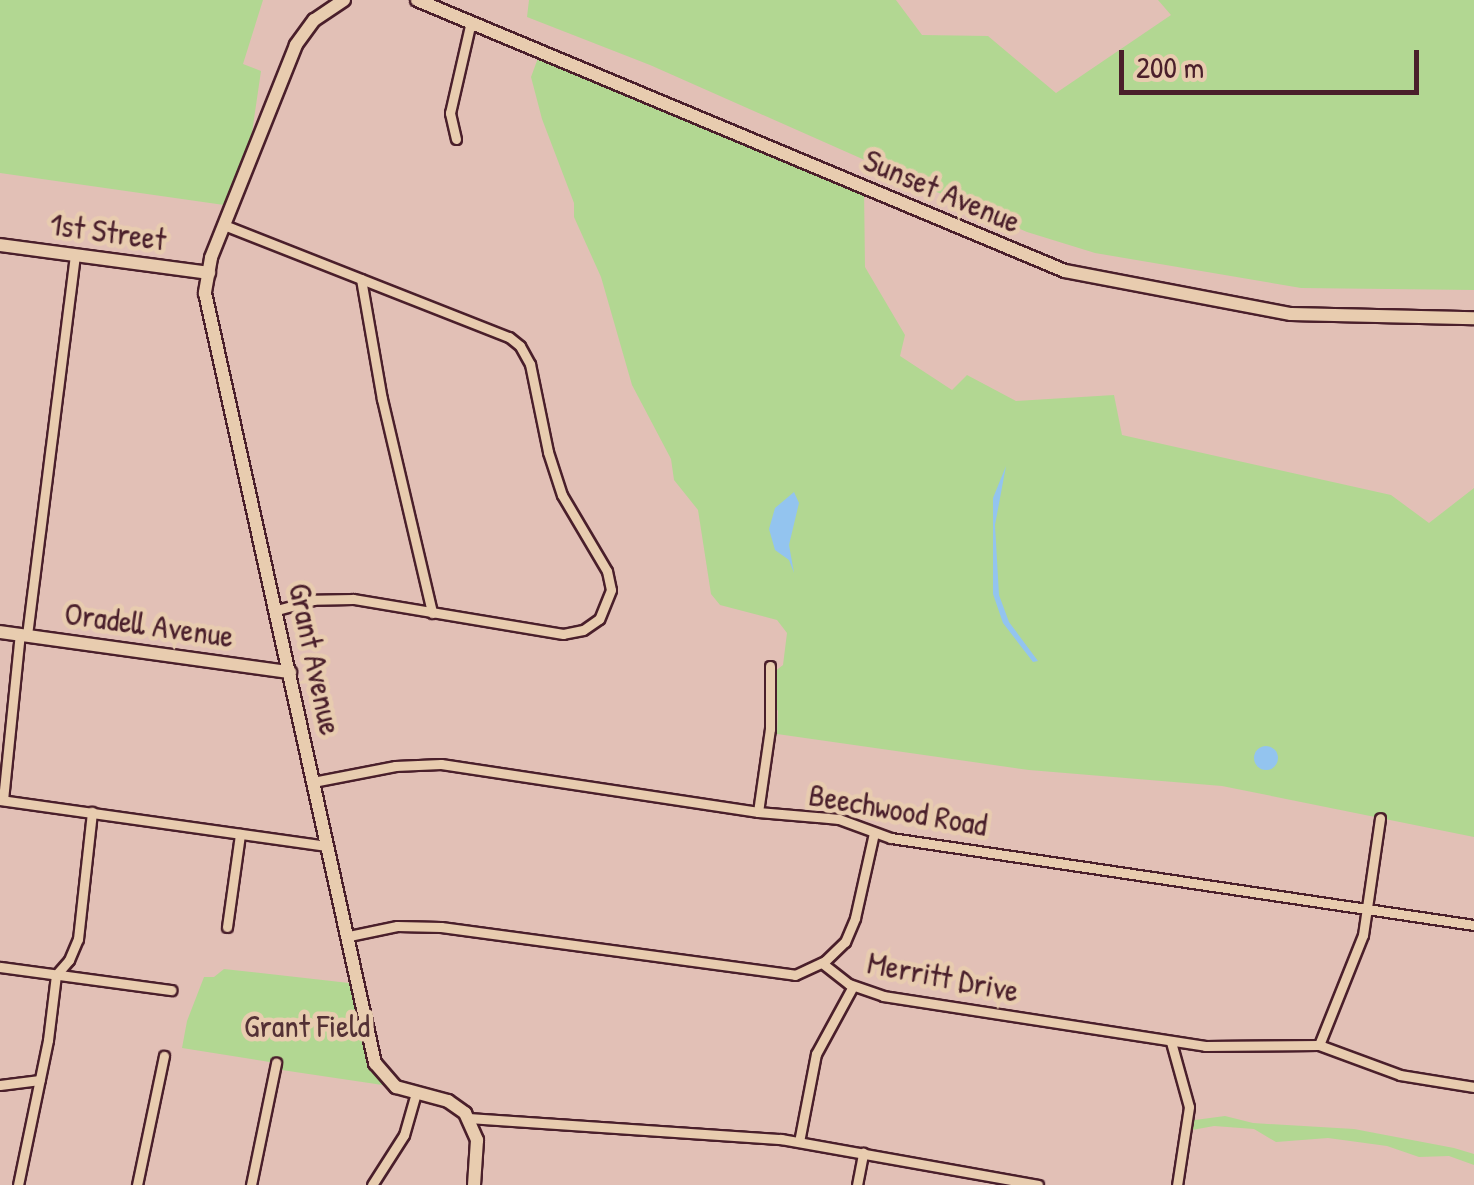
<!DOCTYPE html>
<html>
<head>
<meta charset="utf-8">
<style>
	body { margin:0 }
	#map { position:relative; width:1474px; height:1185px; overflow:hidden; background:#e2c0b6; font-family:"Patrick Hand",sans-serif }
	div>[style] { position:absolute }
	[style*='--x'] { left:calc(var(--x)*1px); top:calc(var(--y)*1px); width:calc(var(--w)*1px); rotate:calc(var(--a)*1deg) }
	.green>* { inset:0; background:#b2d792 }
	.water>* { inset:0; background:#93c4ef }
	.round { border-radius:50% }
	.roads { filter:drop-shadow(2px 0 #4a1f2b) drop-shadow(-2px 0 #4a1f2b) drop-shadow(0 2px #4a1f2b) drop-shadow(0 -2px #4a1f2b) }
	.street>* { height:9px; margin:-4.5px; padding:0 4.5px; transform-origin:4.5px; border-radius:4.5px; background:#e8ccaf }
	.secondary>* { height:12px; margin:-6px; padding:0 6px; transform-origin:6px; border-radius:6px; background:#e8ccaf }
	span { translate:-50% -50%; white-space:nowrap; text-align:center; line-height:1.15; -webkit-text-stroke:9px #e8ccaf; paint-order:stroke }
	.street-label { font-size:32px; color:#4a1f2b }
	.park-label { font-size:32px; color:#543135 }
	.scale { position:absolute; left:1119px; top:50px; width:300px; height:45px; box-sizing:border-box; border:5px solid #4a1f2b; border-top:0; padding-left:12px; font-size:30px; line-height:35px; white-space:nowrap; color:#4a1f2b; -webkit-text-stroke:8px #e8ccaf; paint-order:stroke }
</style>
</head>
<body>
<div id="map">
	<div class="green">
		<i style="clip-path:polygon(0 0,263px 0,243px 64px,261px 71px,248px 160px,231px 206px,0 173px)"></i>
		<i style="clip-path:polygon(529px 0,896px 0,922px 35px,988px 36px,1056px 93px,1171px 15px,1158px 0,1474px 0,1474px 290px,1301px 288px,1095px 253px,1027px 232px,650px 65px,527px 17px)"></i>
		<i style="clip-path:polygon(541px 50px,864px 187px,865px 267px,905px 335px,900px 356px,952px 390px,967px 375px,1016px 401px,1114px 395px,1122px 435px,1391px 495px,1429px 523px,1474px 488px,1474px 837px,1222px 786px,1029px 770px,777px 734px,778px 711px,770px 698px,770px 675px,783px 665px,787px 633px,777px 620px,720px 605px,711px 594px,698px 510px,674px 480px,671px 459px,632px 385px,601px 277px,574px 217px,574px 203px,542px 119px,531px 77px)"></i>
		<i style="clip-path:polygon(224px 969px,358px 984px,371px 1052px,396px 1087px,275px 1069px,276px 1063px,182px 1048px,187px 1021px,204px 977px,214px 977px)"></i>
		<i style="clip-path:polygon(1189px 1115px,1195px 1120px,1225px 1116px,1253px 1123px,1354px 1129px,1454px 1148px,1474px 1154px,1474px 1165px,1449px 1156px,1419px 1157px,1387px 1146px,1328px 1138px,1276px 1142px,1254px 1129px,1214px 1126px,1187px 1131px)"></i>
	</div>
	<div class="water">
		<i style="clip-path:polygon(1006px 466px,995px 525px,999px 595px,1009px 622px,1038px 661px,1033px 662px,1003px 623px,993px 594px,993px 498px)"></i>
		<i style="clip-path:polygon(794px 492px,799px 503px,789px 545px,794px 573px,789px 560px,775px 550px,769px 529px,775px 508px)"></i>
		<i class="round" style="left:1254px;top:746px;width:24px;height:24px"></i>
	</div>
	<div class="roads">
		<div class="street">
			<i style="--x:456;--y:139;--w:27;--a:-103"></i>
			<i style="--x:450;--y:113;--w:94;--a:-77.1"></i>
			<i style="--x:224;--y:225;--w:306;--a:21.5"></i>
			<i style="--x:509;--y:337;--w:14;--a:39"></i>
			<i style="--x:520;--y:346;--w:21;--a:61"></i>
			<i style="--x:530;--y:364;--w:90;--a:78.4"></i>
			<i style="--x:548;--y:452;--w:45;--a:72"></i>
			<i style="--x:562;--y:495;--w:88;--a:59.4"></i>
			<i style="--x:607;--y:571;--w:19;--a:78"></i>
			<i style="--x:611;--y:590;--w:31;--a:112"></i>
			<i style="--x:599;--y:619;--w:19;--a:145"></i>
			<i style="--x:583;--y:630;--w:20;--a:169"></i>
			<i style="--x:563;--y:634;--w:213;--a:-170.5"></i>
			<i style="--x:353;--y:599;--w:39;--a:179"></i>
			<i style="--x:314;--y:600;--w:38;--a:165"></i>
			<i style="--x:361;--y:279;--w:122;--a:80.1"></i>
			<i style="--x:382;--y:399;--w:220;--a:76.8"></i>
			<i style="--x:27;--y:635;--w:383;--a:-82.8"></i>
			<i style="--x:313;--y:782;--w:84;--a:-11"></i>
			<i style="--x:395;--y:766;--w:46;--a:-2.5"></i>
			<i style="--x:441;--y:764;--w:321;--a:8.6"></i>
			<i style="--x:758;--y:812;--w:81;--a:4.9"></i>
			<i style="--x:839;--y:819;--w:55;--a:20.1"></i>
			<i style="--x:891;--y:838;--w:589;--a:8.49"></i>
			<i style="--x:0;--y:800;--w:331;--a:8"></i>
			<i style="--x:3;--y:800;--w:167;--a:-84.2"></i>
			<i style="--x:758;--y:812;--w:84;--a:-81.8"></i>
			<i style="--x:770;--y:729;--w:63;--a:-90"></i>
			<i style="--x:227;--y:927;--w:94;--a:-82"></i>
			<i style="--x:349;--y:936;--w:49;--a:-11.8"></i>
			<i style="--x:397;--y:926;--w:44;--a:1.3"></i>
			<i style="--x:441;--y:927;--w:357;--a:7.7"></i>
			<i style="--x:795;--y:975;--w:33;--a:-25"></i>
			<i style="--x:825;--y:961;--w:28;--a:-44"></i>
			<i style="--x:845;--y:942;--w:26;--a:-67"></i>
			<i style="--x:855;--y:918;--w:87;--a:-77.4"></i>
			<i style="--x:822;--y:963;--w:34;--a:38"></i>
			<i style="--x:849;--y:984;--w:36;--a:19"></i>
			<i style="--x:883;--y:996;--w:326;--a:8.8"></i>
			<i style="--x:1205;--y:1046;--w:114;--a:-0.5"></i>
			<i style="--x:1319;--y:1045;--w:86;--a:20.3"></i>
			<i style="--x:1400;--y:1075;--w:75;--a:9.2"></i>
			<i style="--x:0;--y:967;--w:173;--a:7.7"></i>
			<i style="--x:1171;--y:1042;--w:67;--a:74.5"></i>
			<i style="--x:1189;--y:1107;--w:79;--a:98.7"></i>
			<i style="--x:1319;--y:1045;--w:118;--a:-68.2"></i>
			<i style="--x:1363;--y:935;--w:118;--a:-81.7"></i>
			<i style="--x:0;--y:1085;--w:40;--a:-7.1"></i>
			<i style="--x:469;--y:1118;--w:313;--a:3.9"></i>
			<i style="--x:781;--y:1139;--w:261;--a:10.1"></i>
			<i style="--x:799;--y:1142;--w:90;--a:-79.1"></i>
			<i style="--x:816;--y:1054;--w:77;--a:-61.4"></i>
			<i style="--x:18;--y:1185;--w:148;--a:-78.3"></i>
			<i style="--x:48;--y:1040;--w:65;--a:-83"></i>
			<i style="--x:56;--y:975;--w:20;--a:-49"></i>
			<i style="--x:69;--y:960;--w:23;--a:-67"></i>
			<i style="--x:78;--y:939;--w:128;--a:-83.7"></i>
			<i style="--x:137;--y:1185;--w:132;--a:-78.2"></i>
			<i style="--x:251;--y:1185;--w:125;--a:-78.4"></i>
			<i style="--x:372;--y:1185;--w:59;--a:-57.4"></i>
			<i style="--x:404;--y:1135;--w:44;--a:-74.1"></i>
			<i style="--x:857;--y:1185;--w:33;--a:-79"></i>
		</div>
		<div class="secondary">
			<i style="--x:344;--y:0;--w:36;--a:146"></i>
			<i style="--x:314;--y:20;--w:31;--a:126"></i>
			<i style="--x:296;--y:45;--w:229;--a:111.8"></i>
			<i style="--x:211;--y:258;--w:36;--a:100"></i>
			<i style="--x:205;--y:293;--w:789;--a:77.55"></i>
			<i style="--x:375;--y:1063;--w:32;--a:49"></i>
			<i style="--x:396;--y:1087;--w:54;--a:15.1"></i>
			<i style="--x:448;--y:1101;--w:21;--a:35"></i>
			<i style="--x:465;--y:1113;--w:30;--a:66"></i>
			<i style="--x:477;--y:1140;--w:45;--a:93.8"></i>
			<i style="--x:417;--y:0;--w:702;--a:22.7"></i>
			<i style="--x:1065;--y:271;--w:230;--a:10.8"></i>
			<i style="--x:1291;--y:314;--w:183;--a:1.3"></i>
			<i style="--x:0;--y:245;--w:211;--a:7.6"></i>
			<i style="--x:0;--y:632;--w:293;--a:7.9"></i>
		</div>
	</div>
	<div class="street-label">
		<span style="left:942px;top:191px;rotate:23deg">Sunset Avenue</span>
		<span style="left:108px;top:232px;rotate:8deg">1st Street</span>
		<span style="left:149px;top:625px;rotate:8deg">Oradell Avenue</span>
		<span style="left:315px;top:659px;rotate:78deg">Grant Avenue</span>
		<span style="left:898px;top:810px;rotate:10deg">Beechwood Road</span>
		<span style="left:943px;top:977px;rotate:11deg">Merritt Drive</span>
	</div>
	<div class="park-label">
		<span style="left:307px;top:1026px">Grant Field</span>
	</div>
	<div class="scale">200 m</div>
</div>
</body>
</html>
